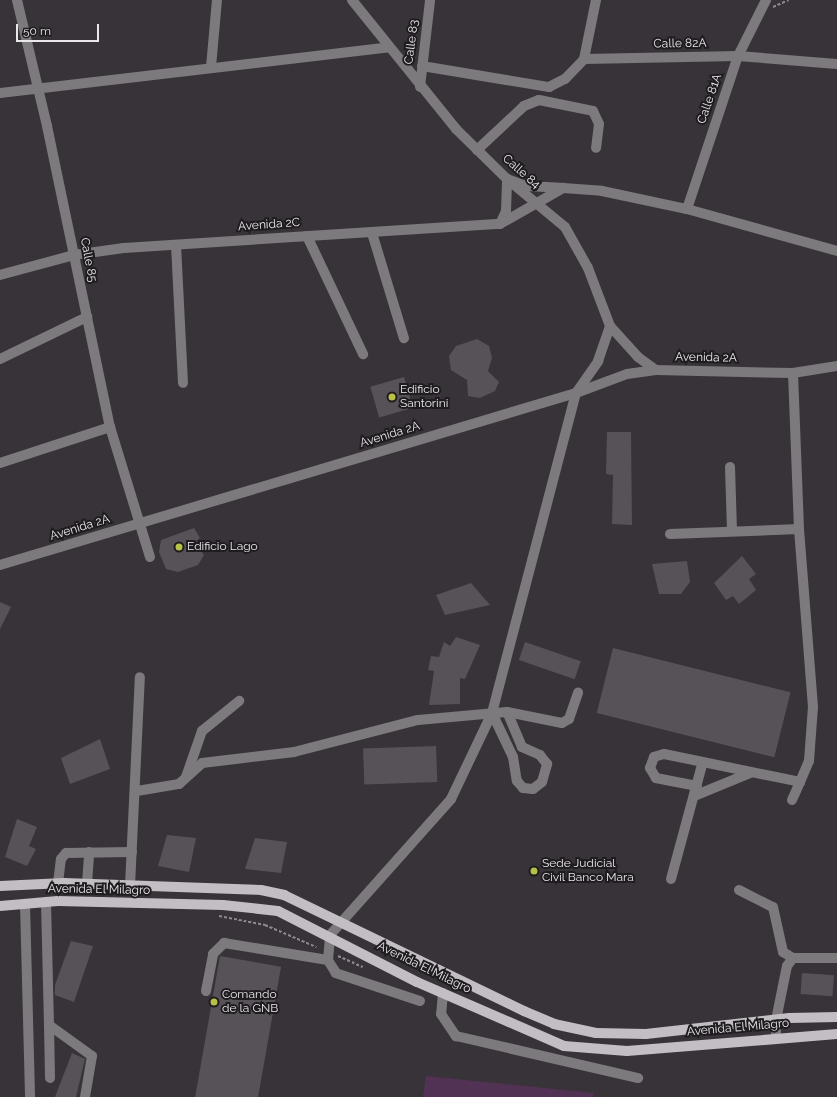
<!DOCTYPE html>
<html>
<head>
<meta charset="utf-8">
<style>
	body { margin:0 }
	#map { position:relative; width:837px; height:1097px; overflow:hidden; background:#383338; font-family:Raleway,sans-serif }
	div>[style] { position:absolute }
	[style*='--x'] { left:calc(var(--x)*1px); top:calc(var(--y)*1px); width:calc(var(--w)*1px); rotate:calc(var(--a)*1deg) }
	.green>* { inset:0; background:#513255 }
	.building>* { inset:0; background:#575258; transform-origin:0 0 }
	.path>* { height:2px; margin-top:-1px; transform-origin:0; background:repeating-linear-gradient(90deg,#8c888c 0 3px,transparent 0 5px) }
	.minor>* { height:10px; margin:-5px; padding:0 5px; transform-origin:5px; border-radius:5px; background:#7c7a7c }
	.major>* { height:10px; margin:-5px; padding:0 5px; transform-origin:5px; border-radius:5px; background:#c3bec3 }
	.dots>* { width:11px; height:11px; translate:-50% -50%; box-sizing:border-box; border:2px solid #1e1c1e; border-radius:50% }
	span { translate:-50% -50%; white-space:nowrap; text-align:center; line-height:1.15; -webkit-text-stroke:4px #1e1c1e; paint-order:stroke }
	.street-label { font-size:12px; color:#eae7eb }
	.poi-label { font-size:12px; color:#eae7eb }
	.left { translate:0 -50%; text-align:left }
	.scale { position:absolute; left:16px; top:24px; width:83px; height:18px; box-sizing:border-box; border:2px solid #eae7eb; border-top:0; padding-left:5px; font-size:12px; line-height:14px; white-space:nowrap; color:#eae7eb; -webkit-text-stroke:3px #1e1c1e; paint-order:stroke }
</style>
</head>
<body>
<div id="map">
	<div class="green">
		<i style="clip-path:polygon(426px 1076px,594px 1093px,593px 1097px,423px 1097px)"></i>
	</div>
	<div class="building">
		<i style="clip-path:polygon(477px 339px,489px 346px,492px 358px,488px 371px,499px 382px,495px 391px,480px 398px,468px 396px,467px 380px,451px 370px,449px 356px,456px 346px)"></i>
		<i style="left:404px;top:377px;width:32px;height:35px;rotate:74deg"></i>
		<i style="clip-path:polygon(607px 432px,631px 432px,632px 525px,612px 524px,613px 475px,606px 474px)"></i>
		<i style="clip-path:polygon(194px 528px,200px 538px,195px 542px,204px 555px,198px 565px,178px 572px,166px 569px,159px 552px,161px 540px)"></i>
		<i style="clip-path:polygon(742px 556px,756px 574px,749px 579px,756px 590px,739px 604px,733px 596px,726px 600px,714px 583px)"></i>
		<i style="clip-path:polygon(687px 561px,690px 582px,681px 594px,659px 594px,652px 564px)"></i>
		<i style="clip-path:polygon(471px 583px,490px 605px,445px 615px,436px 595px)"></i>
		<i style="clip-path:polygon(0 602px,11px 607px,0 629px)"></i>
		<i style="clip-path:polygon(456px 637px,480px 645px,465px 679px,460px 678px,460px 704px,429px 705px,434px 671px,428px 670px,431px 656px,439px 657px,444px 642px,450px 646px)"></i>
		<i style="left:525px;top:642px;width:59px;height:19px;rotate:19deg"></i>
		<i style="left:613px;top:648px;width:183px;height:67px;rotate:14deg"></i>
		<i style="clip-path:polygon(100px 739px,110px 769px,70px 784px,61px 758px)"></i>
		<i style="left:436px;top:746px;width:36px;height:73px;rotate:88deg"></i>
		<i style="clip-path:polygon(17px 819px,37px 827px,29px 846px,36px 849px,27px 866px,5px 857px)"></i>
		<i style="clip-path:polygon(167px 835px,196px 838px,189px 872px,158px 866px)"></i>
		<i style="clip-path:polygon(255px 838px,287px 842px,281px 873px,245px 869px)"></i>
		<i style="clip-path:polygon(71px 941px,93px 946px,74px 1002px,55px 995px,55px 985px)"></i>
		<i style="left:220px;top:956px;width:62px;height:143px;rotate:10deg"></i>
		<i style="left:802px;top:973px;width:32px;height:21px;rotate:4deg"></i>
		<i style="clip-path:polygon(72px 1053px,85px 1059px,76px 1097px,55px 1097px)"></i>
	</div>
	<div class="path">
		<i style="--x:773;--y:7;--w:17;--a:-24"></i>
		<i style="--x:219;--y:916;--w:47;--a:11.1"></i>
		<i style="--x:265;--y:925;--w:56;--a:23.3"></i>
		<i style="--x:338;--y:956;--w:27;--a:24"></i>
	</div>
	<div class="minor">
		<i style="--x:17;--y:0;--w:130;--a:76.6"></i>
		<i style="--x:47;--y:126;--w:308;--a:78.2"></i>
		<i style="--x:110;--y:427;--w:136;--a:72.9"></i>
		<i style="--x:352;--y:0;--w:166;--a:51.1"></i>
		<i style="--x:456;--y:129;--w:71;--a:44.4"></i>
		<i style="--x:507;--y:179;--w:75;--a:39.6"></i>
		<i style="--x:565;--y:227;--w:47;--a:60.7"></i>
		<i style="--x:588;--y:268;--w:62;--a:69.2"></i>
		<i style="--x:610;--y:326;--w:42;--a:47.9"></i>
		<i style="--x:638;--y:357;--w:22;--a:36"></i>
		<i style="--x:596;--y:0;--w:60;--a:101.5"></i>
		<i style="--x:584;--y:59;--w:154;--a:-1.1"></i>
		<i style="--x:738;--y:56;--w:99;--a:4.6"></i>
		<i style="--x:422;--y:66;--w:129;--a:9.4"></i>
		<i style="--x:549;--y:87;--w:18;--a:-27"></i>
		<i style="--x:565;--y:79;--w:28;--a:-46"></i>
		<i style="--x:211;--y:67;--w:67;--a:-84.9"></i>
		<i style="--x:420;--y:87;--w:88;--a:-83.4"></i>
		<i style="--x:0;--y:93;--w:392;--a:-6.7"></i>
		<i style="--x:477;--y:150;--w:64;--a:-43.1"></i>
		<i style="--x:524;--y:106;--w:16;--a:-22"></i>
		<i style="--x:539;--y:100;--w:55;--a:11.5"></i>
		<i style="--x:593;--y:111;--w:14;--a:65"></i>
		<i style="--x:599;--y:124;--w:24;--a:97"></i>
		<i style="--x:687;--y:209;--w:161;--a:-71.6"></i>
		<i style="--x:738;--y:56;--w:63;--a:-63.4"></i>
		<i style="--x:500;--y:224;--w:14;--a:-65"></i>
		<i style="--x:506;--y:211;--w:32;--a:-88"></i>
		<i style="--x:507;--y:179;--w:20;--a:20"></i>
		<i style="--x:526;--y:186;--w:35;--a:3"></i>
		<i style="--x:372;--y:233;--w:110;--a:73.1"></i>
		<i style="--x:307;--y:236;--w:131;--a:64.6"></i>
		<i style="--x:176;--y:245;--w:138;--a:87.1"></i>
		<i style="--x:0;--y:275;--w:77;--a:-15.1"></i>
		<i style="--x:74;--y:255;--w:50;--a:-8"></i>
		<i style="--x:124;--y:248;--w:377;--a:-3.7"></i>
		<i style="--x:500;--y:224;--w:73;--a:-29.7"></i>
		<i style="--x:563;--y:188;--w:39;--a:4"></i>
		<i style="--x:602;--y:191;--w:87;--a:12"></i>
		<i style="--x:687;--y:209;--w:156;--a:15.6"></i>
		<i style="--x:0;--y:359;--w:97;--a:-25.8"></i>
		<i style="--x:0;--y:463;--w:116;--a:-18.1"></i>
		<i style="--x:730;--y:467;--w:64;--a:88.2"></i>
		<i style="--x:670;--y:534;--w:129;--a:-2.2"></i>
		<i style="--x:0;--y:565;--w:601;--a:-16.63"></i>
		<i style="--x:576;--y:393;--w:54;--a:-20.4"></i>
		<i style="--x:627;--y:374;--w:29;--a:-8"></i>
		<i style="--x:656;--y:370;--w:137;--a:1.3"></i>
		<i style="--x:793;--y:373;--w:45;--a:-9"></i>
		<i style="--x:492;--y:713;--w:49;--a:64.5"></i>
		<i style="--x:513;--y:757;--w:24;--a:81"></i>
		<i style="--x:517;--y:781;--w:9;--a:49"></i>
		<i style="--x:523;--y:788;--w:10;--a:6"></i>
		<i style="--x:533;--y:789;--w:11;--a:-38"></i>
		<i style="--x:542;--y:782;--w:19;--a:-74"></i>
		<i style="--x:547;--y:764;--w:11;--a:-128"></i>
		<i style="--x:540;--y:755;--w:20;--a:-156"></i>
		<i style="--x:522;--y:747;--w:38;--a:-113"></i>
		<i style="--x:186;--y:777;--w:49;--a:-70.8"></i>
		<i style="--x:202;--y:731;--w:48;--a:-39"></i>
		<i style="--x:697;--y:786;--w:42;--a:-169"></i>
		<i style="--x:656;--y:778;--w:12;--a:-121"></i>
		<i style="--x:650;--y:768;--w:12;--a:-70"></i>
		<i style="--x:654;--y:757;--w:10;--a:-17"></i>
		<i style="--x:664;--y:754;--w:139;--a:11.6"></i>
		<i style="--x:800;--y:782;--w:23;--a:-67"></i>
		<i style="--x:809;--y:761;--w:54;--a:-85.8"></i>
		<i style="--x:813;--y:707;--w:179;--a:-94.5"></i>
		<i style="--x:799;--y:529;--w:156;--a:-92.2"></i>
		<i style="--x:137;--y:791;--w:43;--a:-9.5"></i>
		<i style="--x:179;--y:784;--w:31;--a:-42"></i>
		<i style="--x:202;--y:763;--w:93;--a:-6.8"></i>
		<i style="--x:294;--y:752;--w:128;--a:-14.5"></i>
		<i style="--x:418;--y:720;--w:89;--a:-5.1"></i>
		<i style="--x:507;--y:712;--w:56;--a:11.3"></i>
		<i style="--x:562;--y:723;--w:8;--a:-30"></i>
		<i style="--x:569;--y:719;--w:28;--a:-71"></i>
		<i style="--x:694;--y:796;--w:61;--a:-22.3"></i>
		<i style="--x:792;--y:800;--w:20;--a:-66"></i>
		<i style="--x:671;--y:879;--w:118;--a:-74.8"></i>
		<i style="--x:58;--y:883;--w:24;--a:-83"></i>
		<i style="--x:61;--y:859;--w:8;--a:-50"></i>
		<i style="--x:66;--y:853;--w:66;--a:-0.9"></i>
		<i style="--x:87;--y:884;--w:32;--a:-86"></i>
		<i style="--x:130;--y:886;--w:209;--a:-87.3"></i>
		<i style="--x:739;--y:890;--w:38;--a:27"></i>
		<i style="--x:773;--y:907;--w:46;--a:77.5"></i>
		<i style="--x:783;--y:952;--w:12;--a:31"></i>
		<i style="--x:46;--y:902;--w:123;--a:88.6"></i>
		<i style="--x:49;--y:1025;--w:53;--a:35.8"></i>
		<i style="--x:92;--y:1056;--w:42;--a:99.7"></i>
		<i style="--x:25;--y:904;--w:193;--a:88.5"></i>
		<i style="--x:206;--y:991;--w:38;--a:-79"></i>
		<i style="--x:213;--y:954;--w:16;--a:-45"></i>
		<i style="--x:224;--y:943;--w:105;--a:9.3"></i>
		<i style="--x:443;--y:993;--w:21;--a:95"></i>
		<i style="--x:441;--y:1014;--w:27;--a:56"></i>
		<i style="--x:456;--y:1036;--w:187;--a:13"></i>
		<i style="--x:420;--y:1001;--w:89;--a:-161.6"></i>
		<i style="--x:336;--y:973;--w:15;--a:-122"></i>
		<i style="--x:328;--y:960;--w:25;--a:-85"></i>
		<i style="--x:330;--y:935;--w:182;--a:-48.3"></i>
		<i style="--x:451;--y:799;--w:95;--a:-64.5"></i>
		<i style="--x:492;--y:713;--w:331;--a:-75.3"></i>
		<i style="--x:576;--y:393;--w:39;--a:-55"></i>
		<i style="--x:598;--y:361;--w:37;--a:-71"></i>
		<i style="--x:49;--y:1025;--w:53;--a:88.9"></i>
		<i style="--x:776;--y:1037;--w:17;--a:-90"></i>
		<i style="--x:776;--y:1020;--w:55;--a:-78.5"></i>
		<i style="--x:787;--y:966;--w:10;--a:-53"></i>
		<i style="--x:793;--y:958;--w:44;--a:0"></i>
	</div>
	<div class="major">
		<i style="--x:0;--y:886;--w:64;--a:-2.7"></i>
		<i style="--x:64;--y:883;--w:197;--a:2"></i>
		<i style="--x:261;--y:890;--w:24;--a:12"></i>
		<i style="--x:284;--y:895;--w:267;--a:25.8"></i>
		<i style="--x:524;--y:1011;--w:33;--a:23"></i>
		<i style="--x:554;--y:1024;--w:43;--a:12.1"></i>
		<i style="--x:596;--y:1033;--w:50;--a:1.1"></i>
		<i style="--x:646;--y:1034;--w:144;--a:-6.4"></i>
		<i style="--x:789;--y:1018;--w:48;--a:-1.2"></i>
		<i style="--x:0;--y:906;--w:58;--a:-4.9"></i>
		<i style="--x:58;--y:901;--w:165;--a:1.4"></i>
		<i style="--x:223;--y:905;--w:55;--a:6.2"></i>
		<i style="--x:278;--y:911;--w:156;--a:27.1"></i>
		<i style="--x:417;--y:982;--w:160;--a:23.5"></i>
		<i style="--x:564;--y:1046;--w:63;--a:4.5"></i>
		<i style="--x:627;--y:1051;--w:211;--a:-4.6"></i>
	</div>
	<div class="dots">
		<i style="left:392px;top:397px;background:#b8c147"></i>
		<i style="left:179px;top:547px;background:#b8c147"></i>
		<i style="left:534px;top:871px;background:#b8c147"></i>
		<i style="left:214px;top:1002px;background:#b8c147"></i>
	</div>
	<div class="street-label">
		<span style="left:412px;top:42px;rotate:-83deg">Calle 83</span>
		<span style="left:680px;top:44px;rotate:-1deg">Calle 82A</span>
		<span style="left:710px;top:99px;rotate:-71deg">Calle 81A</span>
		<span style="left:521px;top:172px;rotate:41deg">Calle 84</span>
		<span style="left:269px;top:225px;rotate:-4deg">Avenida 2C</span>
		<span style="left:88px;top:260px;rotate:79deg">Calle 85</span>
		<span style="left:706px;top:358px;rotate:1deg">Avenida 2A</span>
		<span style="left:390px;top:435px;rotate:-17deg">Avenida 2A</span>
		<span style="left:80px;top:528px;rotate:-17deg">Avenida 2A</span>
		<span style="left:99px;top:890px;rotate:1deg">Avenida El Milagro</span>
		<span style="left:424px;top:968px;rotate:26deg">Avenida El Milagro</span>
		<span style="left:738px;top:1028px;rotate:-5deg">Avenida El Milagro</span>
	</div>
	<div class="poi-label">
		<span class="left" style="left:400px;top:397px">Edificio<br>Santorini</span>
		<span class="left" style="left:187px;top:547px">Edificio Lago</span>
		<span class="left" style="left:542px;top:871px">Sede Judicial<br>Civil Banco Mara</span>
		<span class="left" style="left:222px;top:1002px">Comando<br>de la GNB</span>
	</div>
	<div class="scale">50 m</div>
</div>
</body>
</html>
